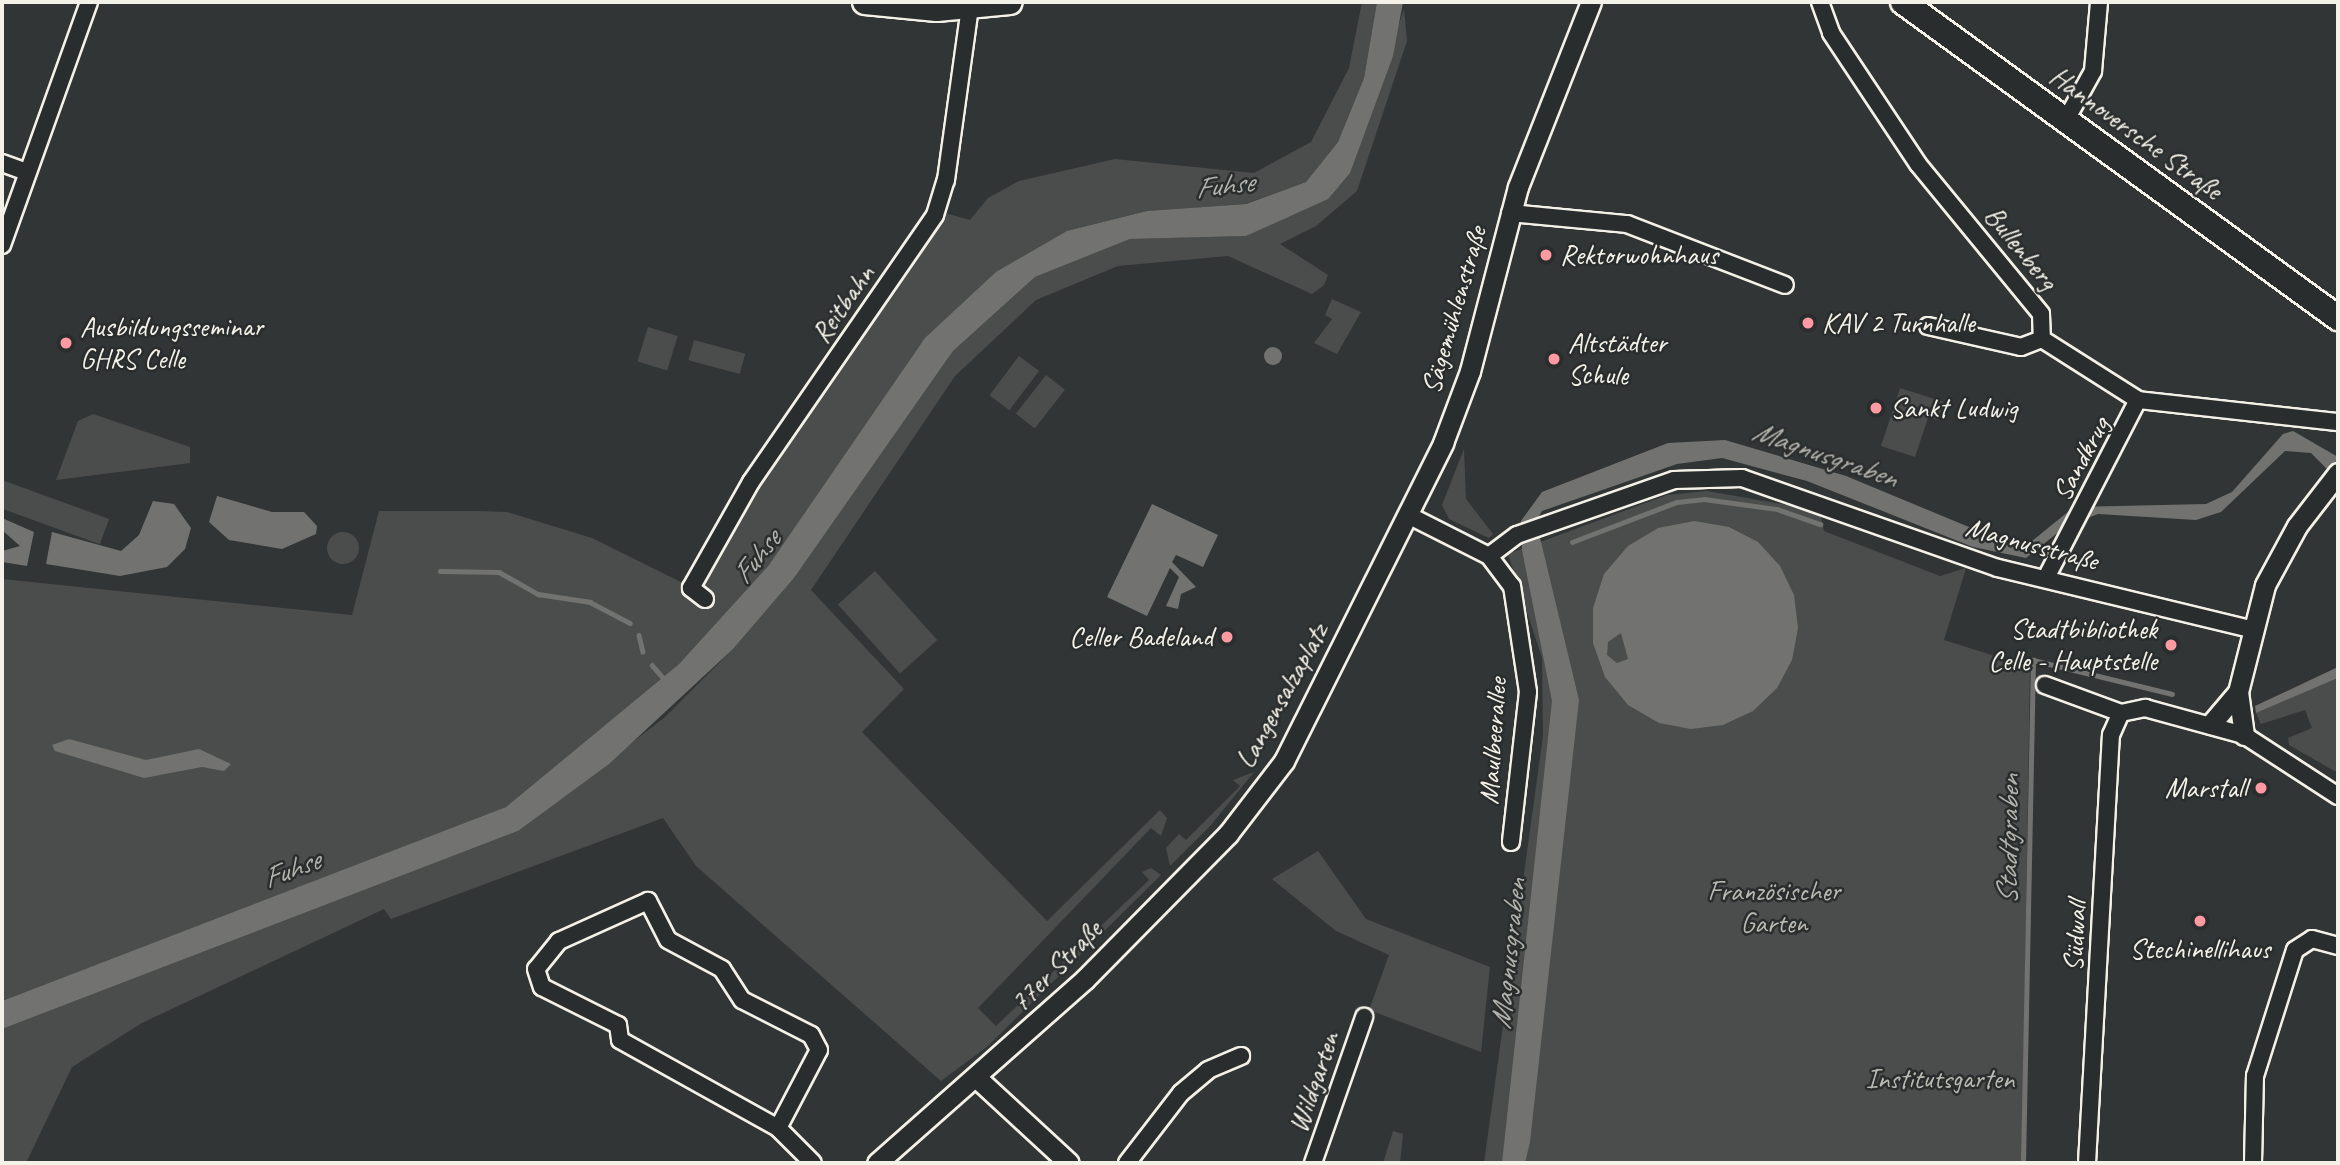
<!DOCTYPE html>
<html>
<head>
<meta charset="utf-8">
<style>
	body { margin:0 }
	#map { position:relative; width:2340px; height:1165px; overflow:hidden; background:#323535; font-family:Caveat,sans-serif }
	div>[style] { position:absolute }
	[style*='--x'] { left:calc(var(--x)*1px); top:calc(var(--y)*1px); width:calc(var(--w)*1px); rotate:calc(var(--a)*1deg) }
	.green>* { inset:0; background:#4b4d4c; transform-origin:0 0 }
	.round { border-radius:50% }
	.water>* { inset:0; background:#727370 }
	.stream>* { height:4.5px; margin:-2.25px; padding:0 2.25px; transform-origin:2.25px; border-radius:2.25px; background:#727370 }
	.roads { filter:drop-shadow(2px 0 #f4f1e8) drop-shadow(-2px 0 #f4f1e8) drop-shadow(0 2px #f4f1e8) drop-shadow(0 -2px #f4f1e8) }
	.minor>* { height:16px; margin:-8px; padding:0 8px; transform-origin:8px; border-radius:8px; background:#2a2d2e }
	.tertiary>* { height:19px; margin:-9.5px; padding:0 9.5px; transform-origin:9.5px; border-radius:9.5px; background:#2a2d2e }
	.primary>* { height:24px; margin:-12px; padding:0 12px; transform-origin:12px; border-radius:12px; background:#2a2d2e }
	.dots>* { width:19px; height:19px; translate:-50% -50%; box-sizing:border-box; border:4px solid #2a2d2e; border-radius:50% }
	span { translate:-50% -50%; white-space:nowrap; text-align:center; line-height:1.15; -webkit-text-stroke:5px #2a2d2e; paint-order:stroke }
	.street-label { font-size:28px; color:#f4f1e8 }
	.poi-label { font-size:28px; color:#f4f1e8 }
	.left { translate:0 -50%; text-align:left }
	.right { translate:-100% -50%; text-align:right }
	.park-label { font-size:28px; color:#b9b8b1 }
	.water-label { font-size:30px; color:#b3b2ac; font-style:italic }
	.frame { position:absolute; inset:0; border:4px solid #f4f1e8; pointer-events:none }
</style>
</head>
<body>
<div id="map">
	<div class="green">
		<i style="clip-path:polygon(1362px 2px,1377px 2px,1364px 78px,1338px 142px,1306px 182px,1245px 204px,1147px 211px,1068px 231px,850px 455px,769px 565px,679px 664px,506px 807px,2px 1001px,2px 579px,352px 615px,379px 511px,477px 511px,507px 512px,592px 538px,691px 587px,931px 209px,970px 220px,988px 198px,1019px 181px,1115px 159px,1254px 173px,1311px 142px,1349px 68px)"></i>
		<i style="clip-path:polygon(1404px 9px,1407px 41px,1357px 191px,1316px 226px,1280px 244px,1328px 275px,1324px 285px,1312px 294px,1228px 256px,1118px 266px,1036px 300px,955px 376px,811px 590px,904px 689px,862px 732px,1047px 921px,1160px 810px,1167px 818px,1161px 836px,1151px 828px,978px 1008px,996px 1026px,1149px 880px,1142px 872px,1151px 868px,1161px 875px,988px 1046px,941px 1081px,696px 866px,663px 818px,391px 919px,384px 909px,142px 1023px,72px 1067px,26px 1163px,2px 1163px,2px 1029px,518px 831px,665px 717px,733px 649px,794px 578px,953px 351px,1035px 277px,1130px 239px,1246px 236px,1350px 173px)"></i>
		<i style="clip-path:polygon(1332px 299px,1361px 312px,1337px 354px,1314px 343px,1332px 319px,1325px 315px)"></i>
		<i style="left:648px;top:327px;width:31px;height:36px;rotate:17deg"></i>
		<i style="left:694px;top:340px;width:53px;height:21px;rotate:15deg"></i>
		<i style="left:1019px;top:356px;width:25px;height:49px;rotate:37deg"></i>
		<i style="left:1046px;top:375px;width:24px;height:49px;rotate:38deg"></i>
		<i style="clip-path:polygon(1900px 388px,1944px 402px,1938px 420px,1928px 418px,1915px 457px,1881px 446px)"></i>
		<i style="clip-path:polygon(93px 414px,190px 447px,190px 463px,56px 480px,78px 421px)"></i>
		<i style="clip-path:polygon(1464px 449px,1466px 499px,1493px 534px,1489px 538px,1449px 519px,1442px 505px)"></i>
		<i style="left:2px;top:480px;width:114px;height:27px;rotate:20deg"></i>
		<i style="clip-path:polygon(1707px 491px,1799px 507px,1821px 517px,1824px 531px,1940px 576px,1966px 568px,1944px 640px,2030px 667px,2022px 1163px,1484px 1163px,1543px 736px,1542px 658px,1508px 554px,1667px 495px)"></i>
		<i class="round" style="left:327px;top:532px;width:32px;height:32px"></i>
		<i style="left:875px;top:571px;width:93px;height:50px;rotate:48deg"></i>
		<i style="clip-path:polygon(2338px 678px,2338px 773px,2289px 745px,2288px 738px,2312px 728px,2305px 710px,2261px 724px,2256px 713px)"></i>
		<i style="clip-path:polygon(1254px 772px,1211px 825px,1170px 866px,1166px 848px,1179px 834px,1186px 840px,1240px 786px,1233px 780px)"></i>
		<i style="clip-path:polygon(1318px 851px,1366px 919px,1490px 967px,1481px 1052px,1369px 1010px,1389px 955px,1336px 931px,1272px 879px)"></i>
		<i style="clip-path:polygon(1393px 1131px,1403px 1134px,1400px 1163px,1383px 1163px)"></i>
	</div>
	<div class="water">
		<i style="clip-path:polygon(1377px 2px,1403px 2px,1393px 56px,1350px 173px,1328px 199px,1246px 236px,1130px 239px,1035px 277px,953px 351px,794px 578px,733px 649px,609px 764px,518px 831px,2px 1029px,2px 1001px,506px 807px,679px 664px,769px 565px,925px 338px,996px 272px,1067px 231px,1147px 211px,1246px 204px,1306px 182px,1338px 142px,1364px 78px)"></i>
		<i class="round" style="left:1264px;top:347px;width:18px;height:18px"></i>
		<i style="clip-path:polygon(2293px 431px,2338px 457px,2338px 480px,2311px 453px,2285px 451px,2221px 512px,2196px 520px,2098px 514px,2066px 526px,2026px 558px,1973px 547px,1807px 481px,1722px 458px,1677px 464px,1542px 511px,1536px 521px,1579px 700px,1530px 1142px,1525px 1163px,1502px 1163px,1552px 701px,1522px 550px,1521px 521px,1542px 492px,1668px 443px,1725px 440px,1846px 476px,2022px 549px,2074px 507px,2206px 504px,2232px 492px,2283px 434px)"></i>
		<i style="clip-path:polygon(217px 496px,272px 512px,304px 512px,317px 526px,316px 534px,282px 549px,229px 540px,209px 522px)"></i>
		<i style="clip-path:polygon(153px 501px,174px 504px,191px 528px,185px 549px,167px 567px,120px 576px,46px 564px,52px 532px,121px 551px,139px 535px)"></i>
		<i style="clip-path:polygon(1152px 504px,1218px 535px,1203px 567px,1176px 555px,1172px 562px,1196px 587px,1181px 594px,1178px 609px,1166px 606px,1179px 577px,1170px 568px,1147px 616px,1107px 597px)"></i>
		<i style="clip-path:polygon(2px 518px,34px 532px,27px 566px,2px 562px,2px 551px,20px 546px,2px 530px)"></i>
		<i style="clip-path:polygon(evenodd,1694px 521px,1729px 527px,1758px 542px,1780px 566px,1794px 595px,1798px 628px,1792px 660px,1777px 688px,1753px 711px,1723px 725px,1691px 729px,1659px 723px,1628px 705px,1605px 677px,1593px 643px,1593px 608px,1604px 574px,1628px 546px,1658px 528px,1694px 521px,1621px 633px,1628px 659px,1617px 663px,1607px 655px,1608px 642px,1621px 633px)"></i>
		<i style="clip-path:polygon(2338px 667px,2338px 678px,2256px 713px,2255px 706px)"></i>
		<i style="clip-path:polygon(69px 739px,146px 760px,199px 749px,231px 764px,224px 771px,202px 767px,144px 778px,55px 751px,52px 745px)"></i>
	</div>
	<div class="stream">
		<i style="--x:1572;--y:542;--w:112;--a:-20.9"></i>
		<i style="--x:1677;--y:502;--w:27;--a:-6"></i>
		<i style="--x:1704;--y:499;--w:74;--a:7.8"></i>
		<i style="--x:1777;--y:509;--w:46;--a:19.2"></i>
		<i style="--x:440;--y:571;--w:59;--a:1"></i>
		<i style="--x:499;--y:572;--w:45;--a:29.4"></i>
		<i style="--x:538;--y:594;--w:53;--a:8.7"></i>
		<i style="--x:590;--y:602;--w:45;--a:27.7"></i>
		<i style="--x:639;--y:635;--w:17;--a:77"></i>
		<i style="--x:652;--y:665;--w:20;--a:49"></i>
		<i style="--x:2023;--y:1163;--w:503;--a:-88.86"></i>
		<i style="--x:2033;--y:660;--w:143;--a:13.7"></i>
	</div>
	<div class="roads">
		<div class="minor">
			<i style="--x:1820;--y:2;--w:33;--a:70"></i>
			<i style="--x:1831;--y:33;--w:157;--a:56.4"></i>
			<i style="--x:1918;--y:164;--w:194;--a:50.6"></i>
			<i style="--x:2041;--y:314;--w:25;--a:88"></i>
			<i style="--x:2067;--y:118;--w:54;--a:-61"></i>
			<i style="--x:2093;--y:71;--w:69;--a:-85"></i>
			<i style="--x:2;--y:163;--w:27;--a:20"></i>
			<i style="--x:1510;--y:213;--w:118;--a:5.4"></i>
			<i style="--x:1627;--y:224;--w:169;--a:21.1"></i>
			<i style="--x:2;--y:245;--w:258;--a:-70.3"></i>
			<i style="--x:1928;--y:326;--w:95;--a:12.7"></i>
			<i style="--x:2021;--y:347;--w:22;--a:-21"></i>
			<i style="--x:2042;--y:339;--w:114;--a:32.4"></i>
			<i style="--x:2138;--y:400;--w:201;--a:6.3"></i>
			<i style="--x:1408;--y:515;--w:91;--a:26.8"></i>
			<i style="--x:1489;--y:556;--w:38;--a:53"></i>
			<i style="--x:1512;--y:586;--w:107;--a:81.4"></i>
			<i style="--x:1528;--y:692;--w:151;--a:96.5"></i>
			<i style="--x:1489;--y:556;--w:35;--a:-37"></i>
			<i style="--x:1517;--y:535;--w:166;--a:-19.3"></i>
			<i style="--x:1674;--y:480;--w:68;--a:-1.7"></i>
			<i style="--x:1742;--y:478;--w:271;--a:19.4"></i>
			<i style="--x:1998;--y:568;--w:260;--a:13.6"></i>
			<i style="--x:2046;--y:578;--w:200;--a:-62.7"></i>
			<i style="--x:705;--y:599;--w:18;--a:-142"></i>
			<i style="--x:691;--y:588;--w:122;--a:-60.5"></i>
			<i style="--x:751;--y:482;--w:324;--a:-55.4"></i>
			<i style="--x:935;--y:215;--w:37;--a:-73"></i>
			<i style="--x:946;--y:180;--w:174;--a:-82.1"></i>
			<i style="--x:2045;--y:685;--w:81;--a:20.2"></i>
			<i style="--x:778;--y:1128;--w:88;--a:-62.3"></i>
			<i style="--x:819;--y:1050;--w:17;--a:-118"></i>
			<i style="--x:811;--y:1035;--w:77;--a:-153.1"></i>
			<i style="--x:742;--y:1000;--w:37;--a:-123"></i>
			<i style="--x:722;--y:969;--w:61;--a:-151.8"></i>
			<i style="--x:668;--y:940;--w:44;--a:-117.1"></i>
			<i style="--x:648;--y:901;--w:98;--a:155.8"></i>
			<i style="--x:559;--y:941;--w:36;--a:129"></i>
			<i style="--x:536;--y:969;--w:19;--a:72"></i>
			<i style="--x:542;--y:987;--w:85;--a:26.6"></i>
			<i style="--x:618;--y:1025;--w:15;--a:82"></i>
			<i style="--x:620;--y:1040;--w:181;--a:29.1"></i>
			<i style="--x:778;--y:1128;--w:49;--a:45"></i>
			<i style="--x:1127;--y:1163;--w:88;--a:-52.4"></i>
			<i style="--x:1181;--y:1093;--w:35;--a:-40"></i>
			<i style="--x:1208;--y:1070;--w:36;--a:-23"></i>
			<i style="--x:1313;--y:1163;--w:155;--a:-70.7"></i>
			<i style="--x:2087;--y:1163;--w:429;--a:-86.8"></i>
			<i style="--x:2111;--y:735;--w:24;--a:-66"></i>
			<i style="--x:2121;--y:713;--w:25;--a:-12"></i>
			<i style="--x:2145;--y:708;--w:103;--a:15.3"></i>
			<i style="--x:2244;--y:735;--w:112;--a:33"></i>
			<i style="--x:2253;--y:1163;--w:87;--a:-88.7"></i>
			<i style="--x:2255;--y:1076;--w:132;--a:-72.4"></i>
			<i style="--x:2295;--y:950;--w:20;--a:-33"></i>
			<i style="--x:2312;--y:939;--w:27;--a:15"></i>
		</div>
		<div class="tertiary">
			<i style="--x:2211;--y:724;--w:42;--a:-49.8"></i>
			<i style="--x:2244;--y:735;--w:43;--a:-97.9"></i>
			<i style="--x:2238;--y:692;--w:110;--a:-75.8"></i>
			<i style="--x:2265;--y:585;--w:67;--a:-61.5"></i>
			<i style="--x:2297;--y:526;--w:67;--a:-52.3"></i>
			<i style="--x:979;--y:1080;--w:122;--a:42.7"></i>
			<i style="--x:877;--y:1163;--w:278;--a:-41.5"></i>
			<i style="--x:1085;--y:979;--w:204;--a:-45.4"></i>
			<i style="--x:1228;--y:834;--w:92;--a:-52.5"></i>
			<i style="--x:1284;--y:761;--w:356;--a:-63.4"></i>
			<i style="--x:1443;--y:443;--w:77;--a:-69.4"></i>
			<i style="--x:1470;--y:371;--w:190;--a:-75.4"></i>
			<i style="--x:1518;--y:187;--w:199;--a:-68.5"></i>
		</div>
		<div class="primary">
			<i style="--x:865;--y:2;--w:72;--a:5.6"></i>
			<i style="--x:937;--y:9;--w:73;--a:-5.5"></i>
			<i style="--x:1903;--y:2;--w:538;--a:36"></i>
		</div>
	</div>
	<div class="dots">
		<i style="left:1546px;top:255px;background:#ff9aa2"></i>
		<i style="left:1808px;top:323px;background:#ff9aa2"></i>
		<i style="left:66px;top:343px;background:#ff9aa2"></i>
		<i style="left:1554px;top:359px;background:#ff9aa2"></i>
		<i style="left:1876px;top:408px;background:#ff9aa2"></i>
		<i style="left:1227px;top:637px;background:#ff9aa2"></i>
		<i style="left:2171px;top:645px;background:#ff9aa2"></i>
		<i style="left:2261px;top:788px;background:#ff9aa2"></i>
		<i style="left:2200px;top:921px;background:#ff9aa2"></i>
	</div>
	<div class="street-label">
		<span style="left:2136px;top:133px;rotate:36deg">Hannoversche Straße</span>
		<span style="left:2021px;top:248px;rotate:51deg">Bullenberg</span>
		<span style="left:843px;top:304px;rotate:-55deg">Reitbahn</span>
		<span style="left:1454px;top:310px;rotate:-74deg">Sägemühlenstraße</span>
		<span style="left:2081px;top:459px;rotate:-62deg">Sandkrug</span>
		<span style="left:2032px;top:544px;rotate:15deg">Magnusstraße</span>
		<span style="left:1282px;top:696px;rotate:-61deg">Langensalzaplatz</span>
		<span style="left:1493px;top:741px;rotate:-86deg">Maulbeerallee</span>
		<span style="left:2075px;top:936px;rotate:-87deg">Südwall</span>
		<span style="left:1056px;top:966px;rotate:-45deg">77er Straße</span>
		<span style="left:1314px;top:1082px;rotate:-71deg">Wildgarten</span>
	</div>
	<div class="poi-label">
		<span class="left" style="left:1560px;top:255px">Rektorwohnhaus</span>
		<span class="left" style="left:1822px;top:323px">KAV 2 Turnhalle</span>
		<span class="left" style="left:80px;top:343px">Ausbildungsseminar<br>GHRS Celle</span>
		<span class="left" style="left:1568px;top:359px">Altstädter<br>Schule</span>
		<span class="left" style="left:1890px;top:408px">Sankt Ludwig</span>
		<span class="right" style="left:2157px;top:645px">Stadtbibliothek<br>Celle - Hauptstelle</span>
		<span class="right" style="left:1213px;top:637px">Celler Badeland</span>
		<span class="right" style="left:2247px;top:788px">Marstall</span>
		<span style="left:2200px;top:949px">Stechinellihaus</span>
	</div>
	<div class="park-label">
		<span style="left:1774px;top:907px">Französischer<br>Garten</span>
		<span style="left:1940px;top:1079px">Institutsgarten</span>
	</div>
	<div class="water-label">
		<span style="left:1224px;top:185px;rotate:-7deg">Fuhse</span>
		<span style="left:1825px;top:454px;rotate:19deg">Magnusgraben</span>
		<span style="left:756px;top:557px;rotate:-52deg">Fuhse</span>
		<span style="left:2008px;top:840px;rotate:-89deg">Stadtgraben</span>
		<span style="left:291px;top:869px;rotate:-21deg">Fuhse</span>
		<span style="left:1508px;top:954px;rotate:-84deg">Magnusgraben</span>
	</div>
	<div class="frame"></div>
</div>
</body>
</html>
